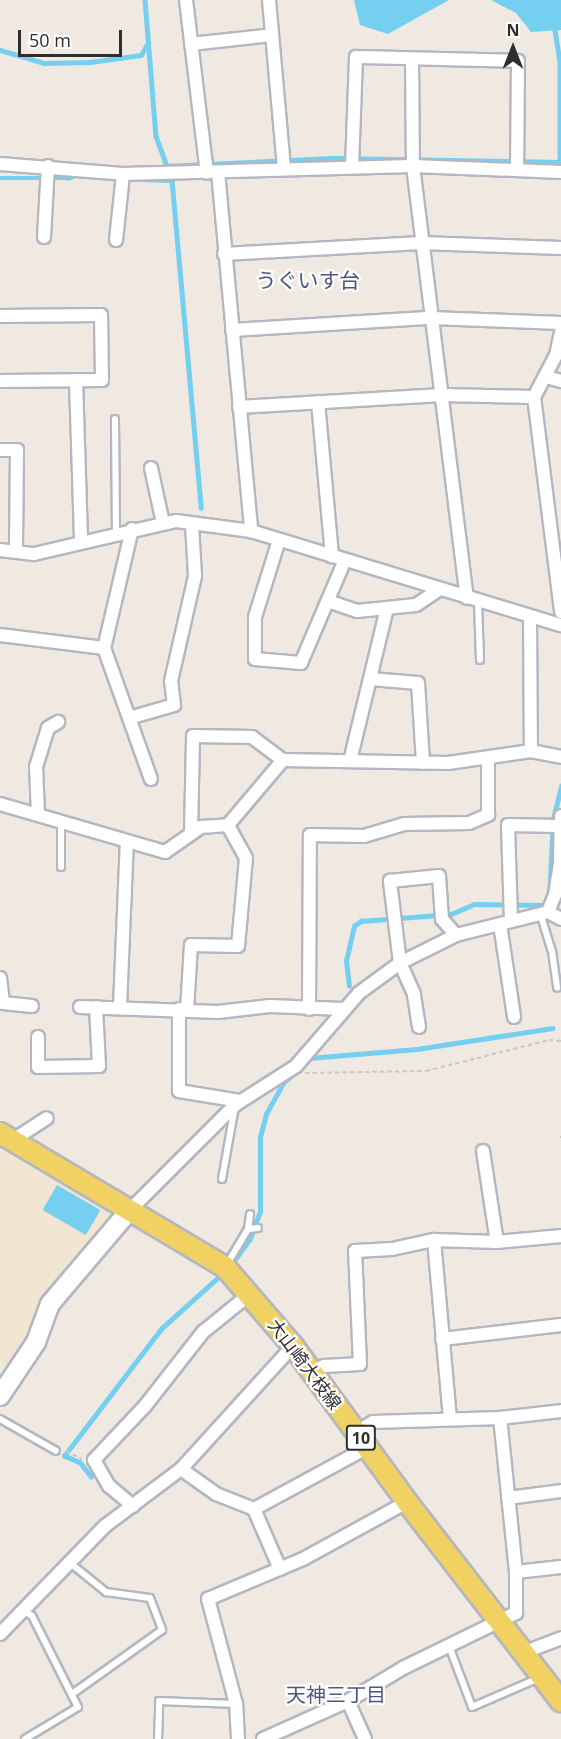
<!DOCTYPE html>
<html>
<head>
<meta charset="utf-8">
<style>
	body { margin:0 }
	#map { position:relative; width:561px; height:1739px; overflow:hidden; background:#efe9e1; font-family:"Open Sans","Noto Sans JP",sans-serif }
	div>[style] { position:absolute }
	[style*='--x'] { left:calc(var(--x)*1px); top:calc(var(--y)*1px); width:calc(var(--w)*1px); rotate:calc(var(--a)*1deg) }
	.education>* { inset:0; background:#f0e6d1 }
	.water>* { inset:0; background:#75cff0; transform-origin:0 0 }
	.stream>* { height:4.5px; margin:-2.25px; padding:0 2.25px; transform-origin:2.25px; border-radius:2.25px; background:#75cff0 }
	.path>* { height:2px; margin-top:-1px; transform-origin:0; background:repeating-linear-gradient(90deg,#c9c9c9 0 4.5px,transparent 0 7.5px) }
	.roads { filter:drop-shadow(2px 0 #b4b7c1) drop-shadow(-2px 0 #b4b7c1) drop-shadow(0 2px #b4b7c1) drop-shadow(0 -2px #b4b7c1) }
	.lane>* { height:6px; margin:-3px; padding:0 3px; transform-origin:3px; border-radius:3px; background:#fff }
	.street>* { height:12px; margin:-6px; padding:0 6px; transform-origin:6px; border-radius:6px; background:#fff }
	.secondary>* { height:18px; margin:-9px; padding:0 9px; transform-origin:9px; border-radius:9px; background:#fff }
	.primary>* { height:20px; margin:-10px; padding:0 10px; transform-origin:10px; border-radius:10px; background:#f2d163 }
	span { translate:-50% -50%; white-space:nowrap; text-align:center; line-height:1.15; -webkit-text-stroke:4.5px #fff; paint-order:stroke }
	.shield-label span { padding:2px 4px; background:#fff; border:2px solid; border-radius:4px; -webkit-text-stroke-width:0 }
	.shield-label { font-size:16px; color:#2e2e2e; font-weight:700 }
	.street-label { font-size:18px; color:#2e2e2e }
	.neighbourhood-label { font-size:20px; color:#4d5680 }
	.quarter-label { font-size:21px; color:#4d5680 }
	.north { position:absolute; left:483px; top:18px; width:60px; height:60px; -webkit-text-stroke:4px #fff; paint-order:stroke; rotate:0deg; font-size:16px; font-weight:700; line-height:24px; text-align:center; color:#2e2e2e }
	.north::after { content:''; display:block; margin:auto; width:21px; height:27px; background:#2e2e2e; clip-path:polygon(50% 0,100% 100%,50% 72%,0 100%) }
	.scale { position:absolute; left:18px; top:30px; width:104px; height:27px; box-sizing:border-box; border:3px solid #2e2e2e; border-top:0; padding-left:8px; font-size:18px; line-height:21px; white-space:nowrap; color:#2e2e2e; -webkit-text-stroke:4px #fff; paint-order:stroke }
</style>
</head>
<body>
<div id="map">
	<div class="education">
		<i style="clip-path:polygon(0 1144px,107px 1206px,110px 1219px,10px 1367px,0 1359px)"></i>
	</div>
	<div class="water">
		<i style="clip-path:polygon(354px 0,449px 0,388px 34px,360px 25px)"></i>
		<i style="clip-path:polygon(491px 0,561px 0,561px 30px,531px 32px,516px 13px)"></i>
		<i style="left:57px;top:1185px;width:50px;height:29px;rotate:30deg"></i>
	</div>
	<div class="stream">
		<i style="--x:145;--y:0;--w:136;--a:85.4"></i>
		<i style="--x:156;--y:136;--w:47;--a:70"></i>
		<i style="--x:172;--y:180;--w:329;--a:84.9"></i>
		<i style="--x:555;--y:30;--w:31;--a:81"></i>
		<i style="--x:560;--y:61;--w:101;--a:90"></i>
		<i style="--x:0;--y:50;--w:46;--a:16.5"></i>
		<i style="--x:44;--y:63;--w:46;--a:-1.2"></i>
		<i style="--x:90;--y:62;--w:51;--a:-7.8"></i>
		<i style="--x:141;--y:55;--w:14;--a:-60"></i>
		<i style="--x:165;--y:166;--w:167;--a:-2.7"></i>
		<i style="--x:332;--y:158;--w:229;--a:1"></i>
		<i style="--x:0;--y:178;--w:68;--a:0"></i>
		<i style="--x:68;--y:178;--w:10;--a:-24"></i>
		<i style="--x:142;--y:179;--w:30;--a:2"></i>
		<i style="--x:349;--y:986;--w:25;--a:-97"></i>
		<i style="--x:346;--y:961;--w:36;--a:-77"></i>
		<i style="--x:354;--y:926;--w:9;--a:-36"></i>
		<i style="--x:361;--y:921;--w:90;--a:-4.4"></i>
		<i style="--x:451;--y:914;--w:25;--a:-23"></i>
		<i style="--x:474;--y:904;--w:69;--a:0.8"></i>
		<i style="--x:543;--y:905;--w:9;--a:-49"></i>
		<i style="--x:549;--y:898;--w:79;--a:-87.1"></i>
		<i style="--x:553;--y:819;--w:34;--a:-76"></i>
		<i style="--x:309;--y:1058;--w:108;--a:-4.8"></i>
		<i style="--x:417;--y:1049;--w:137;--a:-8.8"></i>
		<i style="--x:231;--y:1265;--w:32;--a:-54"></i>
		<i style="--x:250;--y:1239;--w:29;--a:-70"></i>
		<i style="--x:260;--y:1212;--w:75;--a:-90"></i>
		<i style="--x:260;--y:1137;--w:24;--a:-75"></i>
		<i style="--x:266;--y:1114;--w:37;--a:-61"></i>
		<i style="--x:284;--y:1082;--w:23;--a:-40"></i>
		<i style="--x:91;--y:1477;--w:18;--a:-128"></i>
		<i style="--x:80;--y:1463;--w:17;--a:-156"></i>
		<i style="--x:64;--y:1456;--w:161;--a:-52.6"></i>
		<i style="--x:162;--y:1328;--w:82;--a:-42"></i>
	</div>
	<div class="path">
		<i style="--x:305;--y:1073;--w:121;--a:-0.9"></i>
		<i style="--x:426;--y:1071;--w:127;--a:-14.1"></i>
		<i style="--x:549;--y:1040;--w:12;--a:5"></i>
		<i style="--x:561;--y:1136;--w:2;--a:90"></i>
		<i style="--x:66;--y:1451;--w:18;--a:27"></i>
	</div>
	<div class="roads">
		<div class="lane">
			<i style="--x:115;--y:419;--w:114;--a:89.5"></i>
			<i style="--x:478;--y:602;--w:58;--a:88"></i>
			<i style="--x:61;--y:821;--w:46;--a:90"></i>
			<i style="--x:541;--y:916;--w:37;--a:73"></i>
			<i style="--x:552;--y:951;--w:37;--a:82"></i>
			<i style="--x:222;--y:1179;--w:74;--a:-79.9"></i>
			<i style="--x:248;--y:1229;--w:15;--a:-82"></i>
			<i style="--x:227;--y:1264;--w:41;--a:-59"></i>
			<i style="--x:248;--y:1229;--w:10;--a:-6"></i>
			<i style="--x:0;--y:1419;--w:64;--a:29.7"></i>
			<i style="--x:69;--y:1562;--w:48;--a:39"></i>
			<i style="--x:106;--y:1592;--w:44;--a:7.8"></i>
			<i style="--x:150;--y:1598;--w:34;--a:69"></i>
			<i style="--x:162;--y:1630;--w:110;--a:144.6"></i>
			<i style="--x:24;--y:1611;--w:9;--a:32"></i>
			<i style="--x:32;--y:1616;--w:102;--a:63.2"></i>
			<i style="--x:78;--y:1707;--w:62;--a:148.9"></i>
			<i style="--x:449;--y:1646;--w:65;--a:69.3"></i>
			<i style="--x:472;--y:1707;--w:73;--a:-23.4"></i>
			<i style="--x:158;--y:1739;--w:38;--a:-88"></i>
			<i style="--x:159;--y:1701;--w:77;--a:2.2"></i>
		</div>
		<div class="street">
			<i style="--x:186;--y:0;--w:174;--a:83.1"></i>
			<i style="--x:269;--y:0;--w:168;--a:84.9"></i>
			<i style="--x:191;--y:44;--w:81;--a:-6.3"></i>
			<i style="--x:412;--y:59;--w:107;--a:89.5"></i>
			<i style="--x:413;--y:166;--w:435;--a:82.9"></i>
			<i style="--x:0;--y:164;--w:123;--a:4.6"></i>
			<i style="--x:123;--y:174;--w:290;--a:-1.6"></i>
			<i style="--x:413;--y:166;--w:148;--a:2.3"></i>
			<i style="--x:352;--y:167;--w:110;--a:-87.9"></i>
			<i style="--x:356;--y:57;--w:162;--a:1.4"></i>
			<i style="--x:518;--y:61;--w:109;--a:90.5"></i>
			<i style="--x:218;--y:172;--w:361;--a:84.7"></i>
			<i style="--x:44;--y:237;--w:71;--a:-86.8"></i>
			<i style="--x:116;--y:240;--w:66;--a:-83.9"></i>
			<i style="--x:224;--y:254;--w:197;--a:-3.2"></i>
			<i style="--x:421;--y:243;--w:140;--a:2"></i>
			<i style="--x:0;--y:316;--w:101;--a:-0.6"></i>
			<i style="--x:101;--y:315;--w:65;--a:89.1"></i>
			<i style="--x:102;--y:380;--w:102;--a:179.4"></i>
			<i style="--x:232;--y:330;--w:199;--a:-3.5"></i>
			<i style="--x:431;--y:318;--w:130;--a:2.2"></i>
			<i style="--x:561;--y:332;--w:24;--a:102"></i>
			<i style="--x:556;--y:355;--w:47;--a:117.6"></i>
			<i style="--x:534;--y:397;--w:217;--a:82.8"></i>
			<i style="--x:546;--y:377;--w:16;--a:15"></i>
			<i style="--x:76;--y:380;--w:162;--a:88.2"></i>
			<i style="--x:318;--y:402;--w:155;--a:84.8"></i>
			<i style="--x:239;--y:407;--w:203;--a:-3.4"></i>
			<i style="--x:442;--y:395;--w:92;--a:1.2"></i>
			<i style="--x:0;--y:450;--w:17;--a:0"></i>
			<i style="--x:17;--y:450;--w:102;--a:90.6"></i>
			<i style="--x:151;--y:468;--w:56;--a:77.7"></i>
			<i style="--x:132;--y:529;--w:122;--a:103.2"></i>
			<i style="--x:104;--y:648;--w:139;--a:70.3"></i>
			<i style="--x:279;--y:540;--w:81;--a:107.3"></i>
			<i style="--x:255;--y:617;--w:42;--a:90"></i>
			<i style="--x:255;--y:659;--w:46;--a:5"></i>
			<i style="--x:301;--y:663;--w:112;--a:-66.9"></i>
			<i style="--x:0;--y:550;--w:34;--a:7"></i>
			<i style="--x:34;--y:554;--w:146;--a:-13.1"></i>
			<i style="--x:176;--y:521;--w:76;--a:7.6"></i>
			<i style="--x:251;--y:531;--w:324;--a:16.9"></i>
			<i style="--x:328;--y:601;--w:31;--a:19"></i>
			<i style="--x:357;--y:611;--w:59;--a:-5.8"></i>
			<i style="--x:416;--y:605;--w:27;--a:-34"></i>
			<i style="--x:530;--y:617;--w:134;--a:89.6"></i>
			<i style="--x:0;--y:635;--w:105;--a:7.1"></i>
			<i style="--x:371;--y:679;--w:47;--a:4.9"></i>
			<i style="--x:418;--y:683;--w:80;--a:86.4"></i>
			<i style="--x:129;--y:718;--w:47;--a:-16.1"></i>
			<i style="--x:174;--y:705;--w:24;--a:-97"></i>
			<i style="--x:171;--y:681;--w:108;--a:-77.1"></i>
			<i style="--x:195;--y:576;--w:52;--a:-93.3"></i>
			<i style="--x:350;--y:761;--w:157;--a:-76.4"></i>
			<i style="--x:0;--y:804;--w:172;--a:16.2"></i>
			<i style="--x:165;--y:852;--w:44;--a:-34.8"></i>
			<i style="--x:201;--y:827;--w:27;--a:-4"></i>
			<i style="--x:228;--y:825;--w:85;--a:-49.8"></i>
			<i style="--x:283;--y:760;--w:165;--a:1"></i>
			<i style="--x:448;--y:763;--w:84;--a:-8.2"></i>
			<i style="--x:531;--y:751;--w:31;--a:11"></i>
			<i style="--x:38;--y:814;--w:47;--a:-92.4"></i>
			<i style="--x:36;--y:767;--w:41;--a:-72.9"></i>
			<i style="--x:48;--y:728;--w:12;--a:-31"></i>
			<i style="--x:191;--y:834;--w:98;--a:-88.8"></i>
			<i style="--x:193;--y:736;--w:59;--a:1"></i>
			<i style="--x:252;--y:737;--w:39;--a:37"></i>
			<i style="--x:560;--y:858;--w:42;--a:-88.6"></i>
			<i style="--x:548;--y:912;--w:15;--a:28"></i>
			<i style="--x:511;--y:921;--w:96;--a:-91.8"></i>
			<i style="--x:508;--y:825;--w:51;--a:1.1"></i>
			<i style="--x:500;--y:924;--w:94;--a:81.4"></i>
			<i style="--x:0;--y:978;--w:25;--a:83"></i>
			<i style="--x:3;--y:1003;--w:29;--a:6"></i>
			<i style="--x:120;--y:1006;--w:164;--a:-87.6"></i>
			<i style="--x:80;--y:1007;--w:138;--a:2.1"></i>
			<i style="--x:218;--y:1012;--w:52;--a:-6.6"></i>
			<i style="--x:270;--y:1006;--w:73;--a:2.4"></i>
			<i style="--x:179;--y:1009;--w:82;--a:90"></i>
			<i style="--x:179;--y:1091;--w:62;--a:9.3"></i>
			<i style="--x:309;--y:1009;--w:174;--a:-89.7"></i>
			<i style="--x:310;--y:835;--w:54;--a:1.1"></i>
			<i style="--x:364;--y:836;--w:42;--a:-16.7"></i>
			<i style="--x:404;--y:824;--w:65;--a:-0.9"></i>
			<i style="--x:469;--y:823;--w:21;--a:-23"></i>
			<i style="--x:488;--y:815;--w:57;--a:-90"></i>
			<i style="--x:187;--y:1010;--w:65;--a:-86.5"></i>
			<i style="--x:191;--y:945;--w:47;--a:1.2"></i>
			<i style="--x:238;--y:946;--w:88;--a:-84.8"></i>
			<i style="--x:246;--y:858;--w:38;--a:-119"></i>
			<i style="--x:419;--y:1027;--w:33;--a:-99"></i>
			<i style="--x:414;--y:994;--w:34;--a:-114"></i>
			<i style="--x:400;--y:963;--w:83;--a:-97"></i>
			<i style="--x:390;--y:881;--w:49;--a:-5.8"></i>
			<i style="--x:439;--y:876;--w:43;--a:86"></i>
			<i style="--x:442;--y:919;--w:21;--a:49"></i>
			<i style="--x:38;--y:1037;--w:30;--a:90"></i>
			<i style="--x:38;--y:1067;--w:61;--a:-0.9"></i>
			<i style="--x:99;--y:1066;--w:59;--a:-92.9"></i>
			<i style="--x:13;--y:1140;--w:40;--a:-32.9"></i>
			<i style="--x:483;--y:1151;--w:92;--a:81.3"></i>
			<i style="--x:129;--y:1211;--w:150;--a:-45"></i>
			<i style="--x:235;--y:1105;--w:72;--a:-32.6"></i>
			<i style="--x:296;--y:1066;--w:96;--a:-49.2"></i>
			<i style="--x:359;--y:993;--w:51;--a:-36.2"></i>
			<i style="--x:400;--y:963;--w:63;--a:-26.6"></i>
			<i style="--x:456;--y:935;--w:95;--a:-14"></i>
			<i style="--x:548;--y:912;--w:18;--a:-68"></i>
			<i style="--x:555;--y:895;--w:37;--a:-81"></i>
			<i style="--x:442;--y:1339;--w:120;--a:-6.7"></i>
			<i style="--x:312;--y:1371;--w:13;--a:-23"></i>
			<i style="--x:324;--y:1366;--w:36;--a:-3"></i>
			<i style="--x:360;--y:1364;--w:113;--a:-92.5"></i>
			<i style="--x:355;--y:1251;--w:37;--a:-3"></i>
			<i style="--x:392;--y:1249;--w:43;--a:-12.1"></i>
			<i style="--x:450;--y:1419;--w:180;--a:-95.1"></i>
			<i style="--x:434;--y:1240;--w:63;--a:1.8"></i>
			<i style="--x:497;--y:1242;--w:64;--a:-5.4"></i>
			<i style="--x:356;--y:1432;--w:20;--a:-30"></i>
			<i style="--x:373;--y:1422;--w:127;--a:-1.8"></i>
			<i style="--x:500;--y:1418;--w:61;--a:-6.5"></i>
			<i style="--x:181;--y:1469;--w:43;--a:35.5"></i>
			<i style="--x:216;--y:1494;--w:41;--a:21.5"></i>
			<i style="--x:508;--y:1498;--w:53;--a:-7.5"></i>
			<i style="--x:133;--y:1506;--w:31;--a:-140"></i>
			<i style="--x:109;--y:1486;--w:30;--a:-120"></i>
			<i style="--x:94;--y:1460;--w:74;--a:-46.6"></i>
			<i style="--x:145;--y:1406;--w:94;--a:-51.9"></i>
			<i style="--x:203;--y:1332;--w:60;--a:-39"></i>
			<i style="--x:280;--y:1569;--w:65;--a:-113.4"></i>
			<i style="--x:254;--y:1509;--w:130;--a:-28.5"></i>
			<i style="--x:516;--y:1572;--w:45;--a:-6.3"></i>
			<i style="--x:0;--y:1634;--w:151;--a:-45.8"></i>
			<i style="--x:105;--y:1526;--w:95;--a:-36.9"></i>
			<i style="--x:181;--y:1469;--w:166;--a:-47.7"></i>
			<i style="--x:525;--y:1652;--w:39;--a:-21"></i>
			<i style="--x:238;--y:1739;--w:35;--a:-93"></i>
			<i style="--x:236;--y:1704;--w:109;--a:-104.9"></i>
			<i style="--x:208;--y:1599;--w:103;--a:-22.8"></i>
			<i style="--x:303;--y:1559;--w:119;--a:-28.7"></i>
			<i style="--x:263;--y:1739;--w:93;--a:-24.1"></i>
			<i style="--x:365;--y:1739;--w:42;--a:-114.1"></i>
			<i style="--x:348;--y:1701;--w:64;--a:-31"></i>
			<i style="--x:403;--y:1668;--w:126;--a:-26"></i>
			<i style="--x:516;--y:1613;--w:41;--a:-90"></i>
			<i style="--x:516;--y:1572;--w:155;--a:-95.9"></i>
		</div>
		<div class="secondary">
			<i style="--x:0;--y:1396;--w:65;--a:-56.3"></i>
			<i style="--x:36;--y:1342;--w:40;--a:-69.8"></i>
			<i style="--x:50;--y:1304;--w:122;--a:-49.7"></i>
		</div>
		<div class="primary">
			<i style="--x:0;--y:1133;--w:262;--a:30.8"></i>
			<i style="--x:225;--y:1267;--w:104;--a:49.3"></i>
			<i style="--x:293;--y:1346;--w:193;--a:53.8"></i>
			<i style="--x:407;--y:1502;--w:252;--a:52.3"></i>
		</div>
	</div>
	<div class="shield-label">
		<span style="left:361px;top:1438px">10</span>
	</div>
	<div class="street-label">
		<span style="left:305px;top:1364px;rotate:53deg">大山崎大枝線</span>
	</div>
	<div class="neighbourhood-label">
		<span style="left:336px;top:1694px">天神三丁目</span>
	</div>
	<div class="quarter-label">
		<span style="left:308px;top:280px">うぐいす台</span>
	</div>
	<div class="north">N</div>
	<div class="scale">50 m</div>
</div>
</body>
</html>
